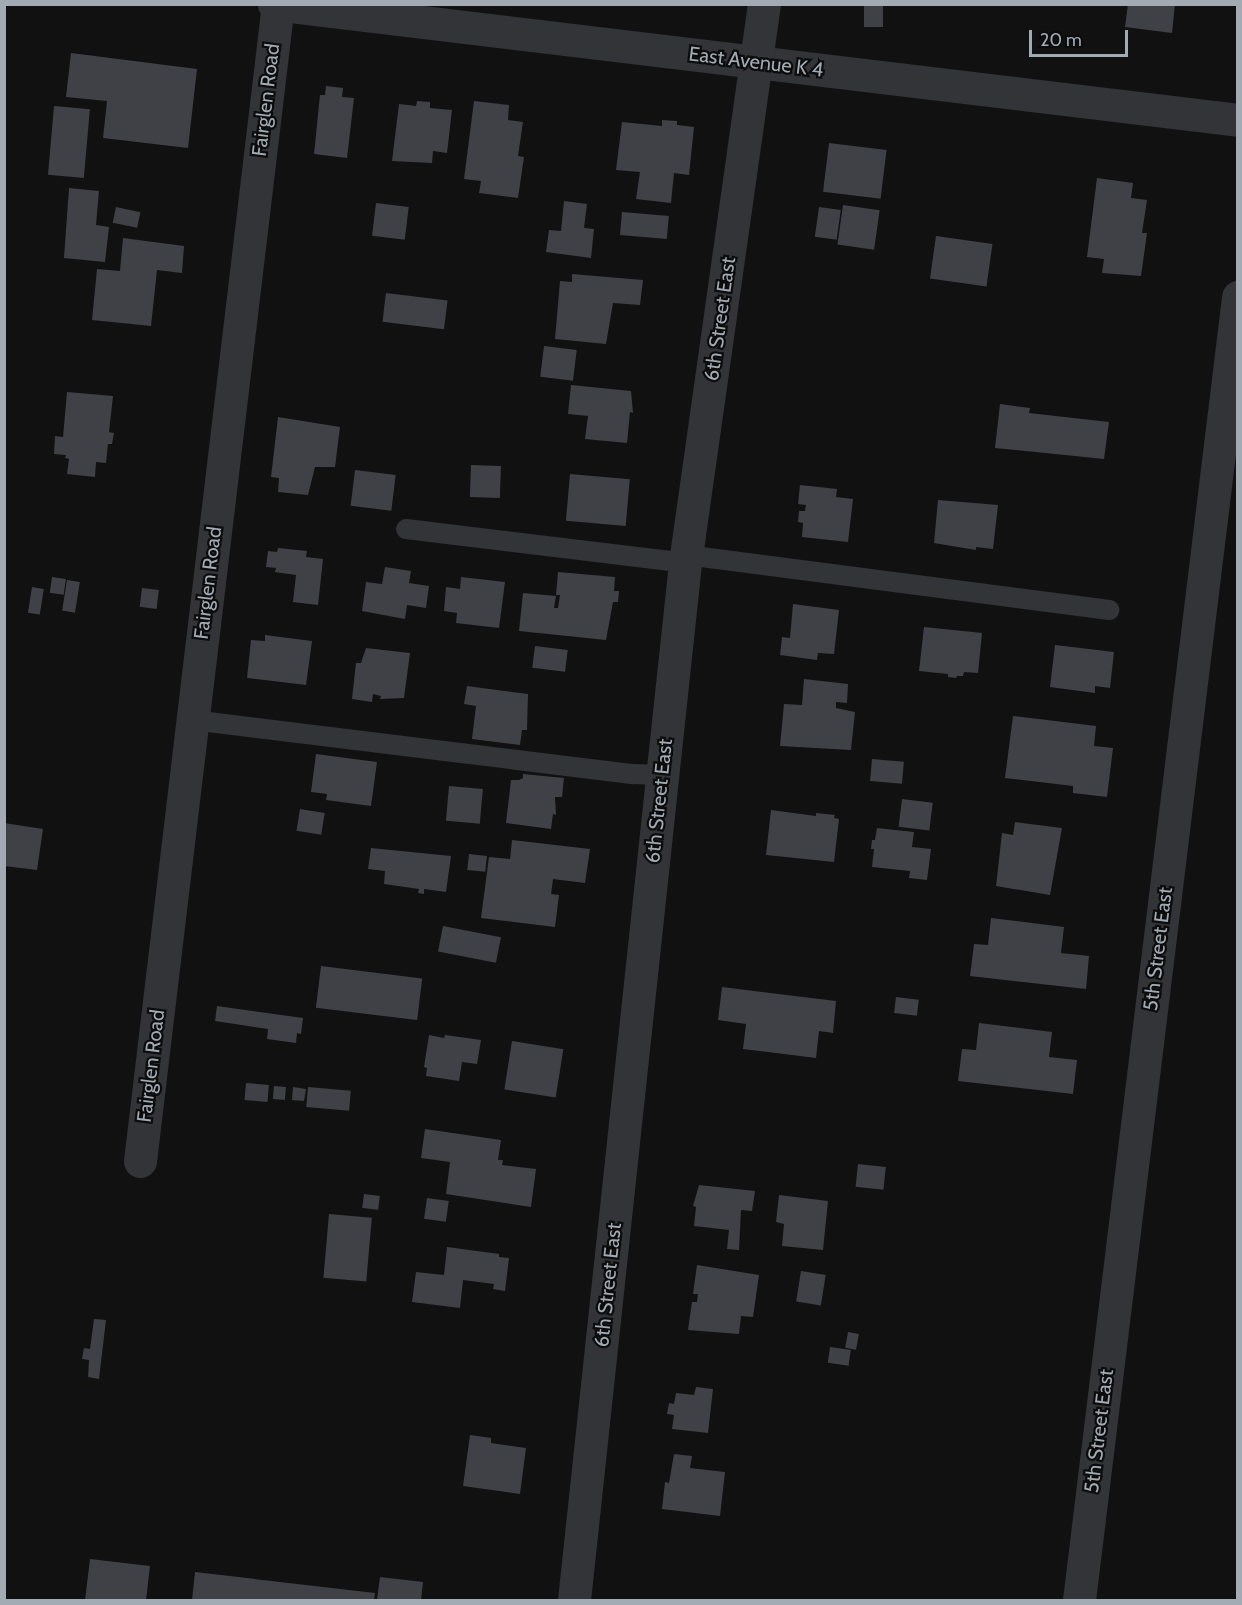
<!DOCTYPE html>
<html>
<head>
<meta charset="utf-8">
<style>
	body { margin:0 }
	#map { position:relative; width:1242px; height:1605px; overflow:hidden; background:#111112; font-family:Cabin,sans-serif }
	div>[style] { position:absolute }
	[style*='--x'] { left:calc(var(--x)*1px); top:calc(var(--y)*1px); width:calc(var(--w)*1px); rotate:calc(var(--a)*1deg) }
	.building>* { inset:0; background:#404146; transform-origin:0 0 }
	.lane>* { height:20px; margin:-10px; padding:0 10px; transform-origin:10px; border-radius:10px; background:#323438 }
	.street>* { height:33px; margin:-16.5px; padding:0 16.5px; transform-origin:16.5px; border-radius:16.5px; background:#323438 }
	span { translate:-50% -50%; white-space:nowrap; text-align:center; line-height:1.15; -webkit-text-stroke:4.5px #0c0c0d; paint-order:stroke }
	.street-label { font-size:20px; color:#a2aab4 }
	.frame { position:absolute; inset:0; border:6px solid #a2aab4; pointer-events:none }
	.scale { position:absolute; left:1029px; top:30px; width:99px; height:27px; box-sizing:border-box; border:3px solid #a2aab4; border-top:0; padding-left:8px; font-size:18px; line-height:21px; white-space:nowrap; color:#a2aab4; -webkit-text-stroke:4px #0c0c0d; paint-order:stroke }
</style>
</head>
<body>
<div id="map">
	<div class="building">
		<i style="left:864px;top:4px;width:19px;height:23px"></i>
		<i style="clip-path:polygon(1128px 4px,1175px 4px,1172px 33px,1125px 27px)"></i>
		<i style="clip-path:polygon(71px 53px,197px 69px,188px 148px,103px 138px,107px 101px,66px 97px)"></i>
		<i style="clip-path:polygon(326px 86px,343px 88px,342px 97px,354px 98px,347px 158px,314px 154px,320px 95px,325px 95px)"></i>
		<i style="clip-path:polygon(417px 101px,430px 102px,430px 108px,452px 110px,447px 153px,433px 151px,432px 163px,392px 161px,399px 104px,416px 106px)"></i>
		<i style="clip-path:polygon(474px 101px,509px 105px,508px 120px,523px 122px,518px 156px,524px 157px,518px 198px,479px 193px,481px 181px,464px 179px)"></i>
		<i style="left:54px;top:106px;width:36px;height:69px;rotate:5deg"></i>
		<i style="clip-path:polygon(662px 120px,677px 121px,677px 125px,694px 127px,689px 175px,674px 173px,671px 203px,636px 199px,640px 172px,616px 170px,622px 122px,662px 126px)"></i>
		<i style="left:829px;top:143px;width:58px;height:49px;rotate:7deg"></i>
		<i style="clip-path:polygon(1097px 178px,1133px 183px,1131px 198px,1147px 200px,1142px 233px,1147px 233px,1141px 276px,1102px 273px,1104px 259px,1087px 257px)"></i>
		<i style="clip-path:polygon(69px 188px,99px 191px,96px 225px,109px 227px,105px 262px,64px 258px)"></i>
		<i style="clip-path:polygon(564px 201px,587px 204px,584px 228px,594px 229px,591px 258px,546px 252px,549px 230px,561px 231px)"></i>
		<i style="left:376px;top:203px;width:33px;height:33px;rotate:7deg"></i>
		<i style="left:843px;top:205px;width:37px;height:40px;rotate:8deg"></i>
		<i style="left:116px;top:207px;width:25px;height:16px;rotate:12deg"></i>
		<i style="left:819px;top:207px;width:22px;height:30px;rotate:8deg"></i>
		<i style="left:622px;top:212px;width:47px;height:23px;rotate:5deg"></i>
		<i style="left:936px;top:236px;width:57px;height:43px;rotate:8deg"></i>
		<i style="clip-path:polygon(123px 238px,184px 246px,182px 273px,157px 270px,151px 326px,92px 320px,97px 269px,120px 271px)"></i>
		<i style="clip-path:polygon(572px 274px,643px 280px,640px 305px,613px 303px,606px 344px,555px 339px,560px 281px,572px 282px)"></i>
		<i style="left:386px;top:293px;width:62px;height:29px;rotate:7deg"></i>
		<i style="left:544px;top:346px;width:33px;height:31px;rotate:7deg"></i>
		<i style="clip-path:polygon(571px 385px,631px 391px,633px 413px,630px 412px,627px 443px,585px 439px,588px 416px,568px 414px)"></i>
		<i style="clip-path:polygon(67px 392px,113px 396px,109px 432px,114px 433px,112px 444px,108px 444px,106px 463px,96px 462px,95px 477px,67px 474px,69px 459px,65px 458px,66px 455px,54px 454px,55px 436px,63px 437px)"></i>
		<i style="clip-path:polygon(1000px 404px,1030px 408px,1029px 413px,1109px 422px,1104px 459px,995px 448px)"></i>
		<i style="clip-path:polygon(278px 417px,340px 427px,335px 467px,315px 467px,308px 495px,278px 492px,279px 478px,271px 477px)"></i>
		<i style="left:471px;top:465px;width:30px;height:32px;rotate:2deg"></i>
		<i style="left:355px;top:470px;width:41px;height:36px;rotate:7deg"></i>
		<i style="left:570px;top:474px;width:60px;height:47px;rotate:5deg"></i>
		<i style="clip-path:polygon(800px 485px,837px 489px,836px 497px,853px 499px,848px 542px,802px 537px,803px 523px,798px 522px,799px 511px,805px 511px,806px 505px,798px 504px)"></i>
		<i style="clip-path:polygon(938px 500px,998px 505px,993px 549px,976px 547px,976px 550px,934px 543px)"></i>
		<i style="clip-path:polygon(278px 548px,307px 551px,306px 557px,323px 559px,318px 605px,293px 602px,296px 575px,275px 572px,276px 568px,266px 567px,268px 551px,277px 552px)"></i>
		<i style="clip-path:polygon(385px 567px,411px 571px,409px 583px,429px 586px,426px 608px,407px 605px,405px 619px,362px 611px,366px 582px,382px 584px)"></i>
		<i style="clip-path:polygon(558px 572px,615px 577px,614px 591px,619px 591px,618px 602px,613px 602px,606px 640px,519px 631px,523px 593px,556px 596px,554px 608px,558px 608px,560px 595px,556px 595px)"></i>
		<i style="left:52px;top:577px;width:14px;height:16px;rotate:8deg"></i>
		<i style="clip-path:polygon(461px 577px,505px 582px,499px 628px,456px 623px,457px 613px,444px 611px,446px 587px,460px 589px)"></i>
		<i style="left:67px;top:580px;width:13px;height:31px;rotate:9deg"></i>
		<i style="left:32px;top:587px;width:12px;height:26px;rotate:9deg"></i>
		<i style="left:142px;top:588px;width:17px;height:19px;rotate:7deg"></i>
		<i style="clip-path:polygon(793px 604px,839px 610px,834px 654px,818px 653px,817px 660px,780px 655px,782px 637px,790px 638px)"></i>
		<i style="clip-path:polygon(924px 627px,982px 633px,978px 673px,964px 672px,963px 676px,957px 676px,956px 678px,948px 677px,948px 674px,919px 671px)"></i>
		<i style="clip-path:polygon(265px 635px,312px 641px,306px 685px,247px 678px,251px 640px,265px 641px)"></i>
		<i style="clip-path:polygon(1055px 645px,1114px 652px,1110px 688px,1095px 686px,1095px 693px,1050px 687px)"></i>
		<i style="left:535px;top:646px;width:33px;height:22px;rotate:7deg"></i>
		<i style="clip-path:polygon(366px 648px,410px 653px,404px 698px,380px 699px,381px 696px,373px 694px,372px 702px,352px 699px,356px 663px,361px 663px)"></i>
		<i style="clip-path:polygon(804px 679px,848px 684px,847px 703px,836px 702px,836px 708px,855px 712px,851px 750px,780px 746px,784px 704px,802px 705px)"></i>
		<i style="clip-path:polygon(467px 686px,528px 694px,527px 730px,522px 730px,520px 745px,472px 739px,476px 706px,464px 704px)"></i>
		<i style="clip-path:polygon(1013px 716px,1096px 726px,1094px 746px,1113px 748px,1107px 797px,1073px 793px,1073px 786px,1005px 778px)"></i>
		<i style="clip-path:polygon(316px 754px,377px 762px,371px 806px,326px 800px,327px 794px,311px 792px)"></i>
		<i style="left:872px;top:759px;width:32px;height:22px;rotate:5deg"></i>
		<i style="clip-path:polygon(523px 774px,564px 778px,562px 797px,555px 797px,556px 815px,553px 814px,551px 829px,506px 823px,511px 780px,519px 780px,523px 778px)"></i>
		<i style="left:449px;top:786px;width:34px;height:35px;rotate:5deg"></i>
		<i style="left:902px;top:799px;width:31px;height:28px;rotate:7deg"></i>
		<i style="left:300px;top:809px;width:25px;height:22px;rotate:9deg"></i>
		<i style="clip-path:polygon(771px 810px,816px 816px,816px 813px,835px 815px,834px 818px,839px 819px,834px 862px,766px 855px)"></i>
		<i style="clip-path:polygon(1015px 822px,1062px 828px,1050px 895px,996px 886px,1002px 833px,1013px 835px)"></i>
		<i style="clip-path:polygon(4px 823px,43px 829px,37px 870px,4px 866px)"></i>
		<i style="clip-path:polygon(877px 828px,914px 832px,912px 847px,931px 849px,927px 880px,909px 878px,910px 871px,872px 867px,874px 849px,871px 849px,872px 840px,875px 840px)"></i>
		<i style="clip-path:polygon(512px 840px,590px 849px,585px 883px,553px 879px,551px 894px,559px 895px,555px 927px,481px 918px,489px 857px,510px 859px)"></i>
		<i style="clip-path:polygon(371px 848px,451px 856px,446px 892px,424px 889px,424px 894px,418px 893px,419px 889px,384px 884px,385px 871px,368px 869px)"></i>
		<i style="left:469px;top:854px;width:18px;height:16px;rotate:6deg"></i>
		<i style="clip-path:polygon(991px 918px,1064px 927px,1061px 953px,1089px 956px,1086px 989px,970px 976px,974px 944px,988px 945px)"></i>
		<i style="left:443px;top:926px;width:59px;height:26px;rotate:11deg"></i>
		<i style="left:321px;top:966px;width:102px;height:42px;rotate:7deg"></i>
		<i style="clip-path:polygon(722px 987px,836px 1001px,833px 1033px,819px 1031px,816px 1058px,743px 1049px,746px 1024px,718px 1020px)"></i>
		<i style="left:896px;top:997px;width:23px;height:16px;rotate:7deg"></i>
		<i style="clip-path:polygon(217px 1006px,303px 1018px,301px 1034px,297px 1033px,296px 1043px,267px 1039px,268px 1029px,215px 1021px)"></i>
		<i style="clip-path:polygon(979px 1023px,1052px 1032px,1049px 1057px,1077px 1060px,1073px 1094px,958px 1081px,962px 1049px,976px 1050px)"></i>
		<i style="clip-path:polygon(429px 1035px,444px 1038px,445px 1035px,481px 1040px,477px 1064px,462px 1062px,459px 1081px,426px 1076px,427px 1068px,424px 1067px)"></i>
		<i style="left:512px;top:1041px;width:52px;height:49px;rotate:9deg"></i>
		<i style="left:246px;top:1083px;width:23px;height:17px;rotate:5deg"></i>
		<i style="left:274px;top:1086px;width:12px;height:13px;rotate:5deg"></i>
		<i style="clip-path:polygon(293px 1087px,306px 1089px,304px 1101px,292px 1100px)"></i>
		<i style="left:308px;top:1087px;width:43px;height:20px;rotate:5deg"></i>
		<i style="clip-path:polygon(425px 1129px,501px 1140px,498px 1160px,503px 1160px,502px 1165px,536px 1169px,531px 1207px,446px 1194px,450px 1162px,421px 1158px)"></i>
		<i style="left:858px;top:1164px;width:28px;height:23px;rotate:6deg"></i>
		<i style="clip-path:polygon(699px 1185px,755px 1191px,752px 1211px,741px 1210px,739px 1250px,727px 1249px,729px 1230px,694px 1226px,696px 1207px,693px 1206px)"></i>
		<i style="left:364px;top:1194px;width:16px;height:14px;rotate:7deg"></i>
		<i style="clip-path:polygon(779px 1195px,828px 1201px,823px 1250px,782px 1246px,784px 1224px,776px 1222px)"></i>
		<i style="left:427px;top:1198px;width:22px;height:21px;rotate:8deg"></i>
		<i style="left:329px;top:1214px;width:43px;height:64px;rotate:5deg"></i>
		<i style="clip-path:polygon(447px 1247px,499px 1254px,499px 1257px,509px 1258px,505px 1291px,493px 1289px,494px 1284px,463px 1280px,460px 1308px,412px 1302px,416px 1272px,444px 1275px)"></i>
		<i style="clip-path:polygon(697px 1265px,759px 1275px,753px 1317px,741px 1316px,739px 1334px,688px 1330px,692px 1302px,697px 1302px,698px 1294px,693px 1294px)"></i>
		<i style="left:801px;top:1271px;width:25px;height:31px;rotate:9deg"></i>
		<i style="clip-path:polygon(94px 1319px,106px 1320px,99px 1379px,88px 1377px,89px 1360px,82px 1359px,84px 1348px,90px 1349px)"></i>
		<i style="left:848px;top:1332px;width:11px;height:16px;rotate:10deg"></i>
		<i style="left:830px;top:1347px;width:21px;height:16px;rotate:8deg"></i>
		<i style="clip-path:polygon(696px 1387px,713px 1389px,708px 1433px,672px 1429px,674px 1415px,667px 1414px,669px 1403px,674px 1404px,676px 1393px,694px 1395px)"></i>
		<i style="clip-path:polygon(470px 1435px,491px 1438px,491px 1443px,526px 1448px,520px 1494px,463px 1486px)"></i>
		<i style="clip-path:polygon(674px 1454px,692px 1456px,690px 1468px,725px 1472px,720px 1516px,662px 1509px,665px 1482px,669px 1483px)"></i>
		<i style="clip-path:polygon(90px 1559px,150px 1566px,146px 1600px,85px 1600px)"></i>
		<i style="clip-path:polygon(195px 1572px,375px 1593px,374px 1600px,192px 1600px)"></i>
		<i style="clip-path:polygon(380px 1577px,423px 1582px,421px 1600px,377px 1600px)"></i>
	</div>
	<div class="lane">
		<i style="--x:406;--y:529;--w:281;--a:6.9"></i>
		<i style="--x:686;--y:555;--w:427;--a:7.4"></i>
		<i style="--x:192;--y:720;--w:445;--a:7"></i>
		<i style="--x:634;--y:774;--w:28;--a:2"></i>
	</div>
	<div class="street">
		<i style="--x:274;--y:4;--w:971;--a:6.86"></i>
		<i style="--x:140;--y:1161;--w:1165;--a:-83.2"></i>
		<i style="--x:574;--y:1600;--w:1043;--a:-83.89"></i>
		<i style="--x:685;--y:563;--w:565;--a:-81.96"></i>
		<i style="--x:1079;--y:1600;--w:1313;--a:-83.04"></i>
	</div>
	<div class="street-label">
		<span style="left:756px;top:62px;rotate:7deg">East Avenue K 4</span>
		<span style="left:266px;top:100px;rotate:-83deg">Fairglen Road</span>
		<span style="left:720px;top:319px;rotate:-82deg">6th Street East</span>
		<span style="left:208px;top:583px;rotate:-83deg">Fairglen Road</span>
		<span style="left:659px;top:801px;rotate:-84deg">6th Street East</span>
		<span style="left:1158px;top:949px;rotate:-83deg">5th Street East</span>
		<span style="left:151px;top:1066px;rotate:-83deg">Fairglen Road</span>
		<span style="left:608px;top:1285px;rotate:-84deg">6th Street East</span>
		<span style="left:1099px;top:1431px;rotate:-83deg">5th Street East</span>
	</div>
	<div class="frame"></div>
	<div class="scale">20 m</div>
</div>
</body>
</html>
